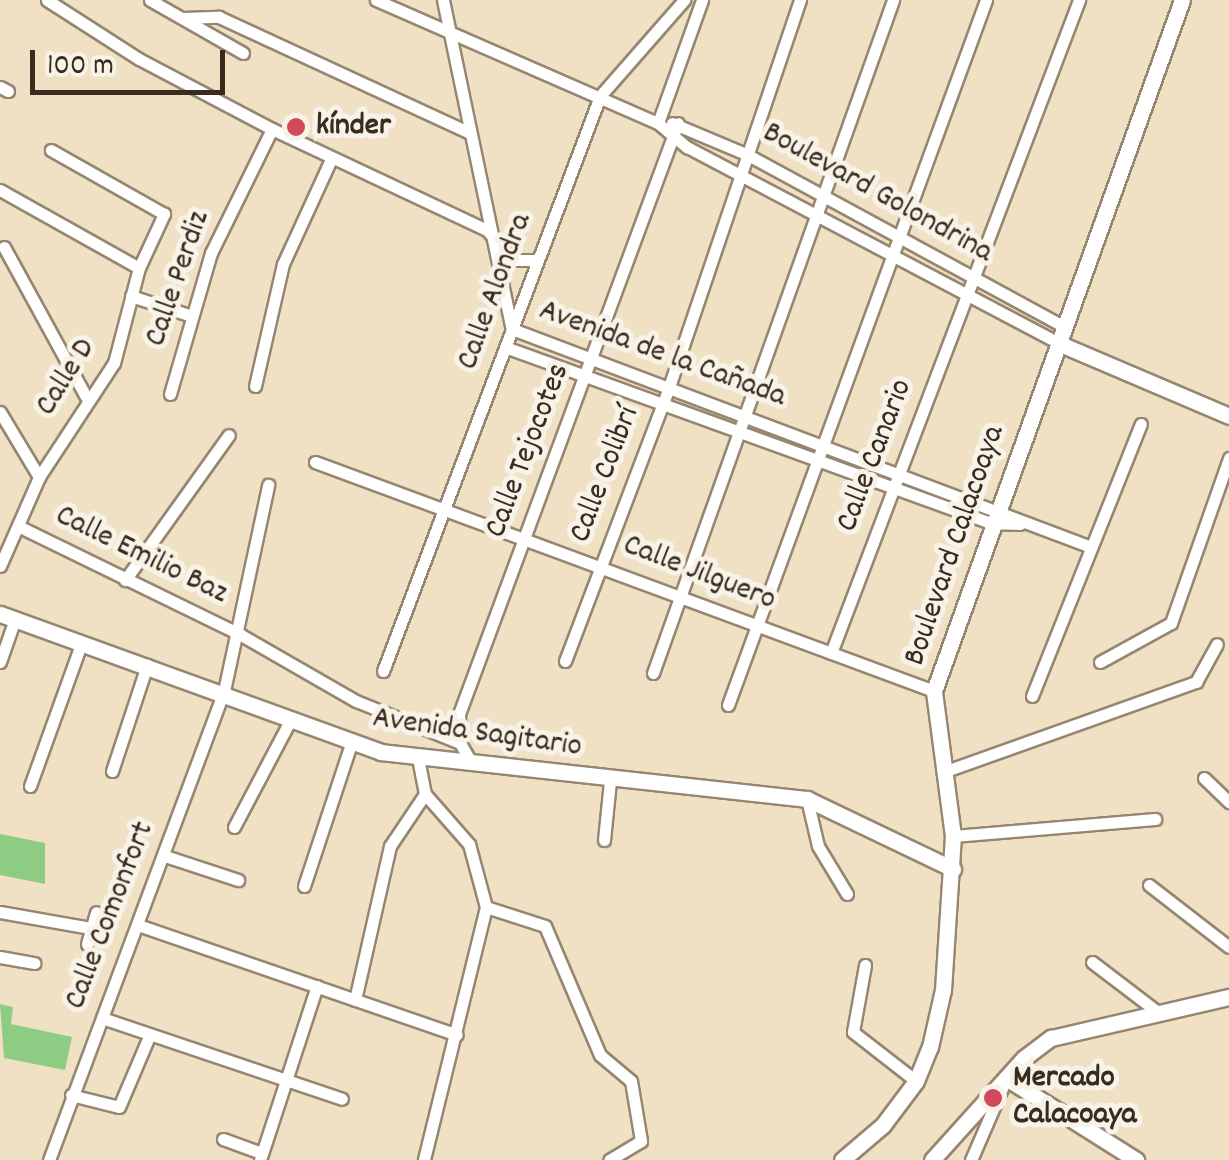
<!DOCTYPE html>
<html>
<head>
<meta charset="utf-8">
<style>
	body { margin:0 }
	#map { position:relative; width:1229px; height:1160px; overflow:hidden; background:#f0e1c4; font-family:Dekko,sans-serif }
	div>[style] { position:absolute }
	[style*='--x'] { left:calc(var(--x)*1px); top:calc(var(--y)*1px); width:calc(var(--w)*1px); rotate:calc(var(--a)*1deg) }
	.green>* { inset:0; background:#8ecc83 }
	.roads { filter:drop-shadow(2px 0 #968671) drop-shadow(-2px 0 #968671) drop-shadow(0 2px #968671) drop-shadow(0 -2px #968671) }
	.street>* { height:11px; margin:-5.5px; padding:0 5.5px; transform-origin:5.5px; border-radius:5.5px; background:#fff }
	.secondary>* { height:15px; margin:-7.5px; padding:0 7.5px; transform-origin:7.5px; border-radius:7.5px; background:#fff }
	.dots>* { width:28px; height:28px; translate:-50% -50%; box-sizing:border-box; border:5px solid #f7f3e8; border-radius:50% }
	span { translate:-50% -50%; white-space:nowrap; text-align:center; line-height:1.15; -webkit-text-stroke:10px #f7f3e8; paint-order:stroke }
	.poi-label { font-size:32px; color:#3b2a1e; font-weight:700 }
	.left { translate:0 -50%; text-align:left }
	.street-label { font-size:32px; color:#3b2a1e }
	.scale { position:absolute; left:30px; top:50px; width:195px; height:45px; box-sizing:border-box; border:5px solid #3b2a1e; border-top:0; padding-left:12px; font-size:30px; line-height:35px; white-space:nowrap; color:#3b2a1e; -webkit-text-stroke:8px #f7f3e8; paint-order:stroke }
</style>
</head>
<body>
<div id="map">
	<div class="green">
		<i style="clip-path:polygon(0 834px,45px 843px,45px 884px,0 875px)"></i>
		<i style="clip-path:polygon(0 1004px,13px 1007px,11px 1024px,72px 1037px,65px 1070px,4px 1058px)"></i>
	</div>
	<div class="roads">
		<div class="street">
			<i style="--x:47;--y:0;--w:109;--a:32.7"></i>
			<i style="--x:139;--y:59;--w:150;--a:27.8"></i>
			<i style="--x:272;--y:129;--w:238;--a:25.2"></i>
			<i style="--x:487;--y:230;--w:39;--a:50"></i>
			<i style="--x:512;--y:260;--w:24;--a:0"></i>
			<i style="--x:150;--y:0;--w:107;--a:29.7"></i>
			<i style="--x:376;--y:0;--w:308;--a:23.6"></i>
			<i style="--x:658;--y:123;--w:38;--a:40"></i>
			<i style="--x:687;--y:147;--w:420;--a:27.8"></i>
			<i style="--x:443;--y:0;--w:336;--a:78.2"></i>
			<i style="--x:512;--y:329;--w:619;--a:20.63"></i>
			<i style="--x:183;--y:18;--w:36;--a:-2"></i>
			<i style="--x:219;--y:17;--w:274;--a:24.8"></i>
			<i style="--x:0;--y:87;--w:9;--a:27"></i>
			<i style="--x:658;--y:123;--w:131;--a:-70.3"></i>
			<i style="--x:672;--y:123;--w:82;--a:22.8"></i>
			<i style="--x:748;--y:155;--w:361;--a:28.5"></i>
			<i style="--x:0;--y:190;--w:159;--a:29.3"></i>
			<i style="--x:4;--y:247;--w:171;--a:61.3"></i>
			<i style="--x:131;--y:296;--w:64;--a:18.2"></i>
			<i style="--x:505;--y:347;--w:517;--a:19.91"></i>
			<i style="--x:991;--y:523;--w:29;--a:2"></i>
			<i style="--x:255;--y:386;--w:125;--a:-77.1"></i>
			<i style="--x:283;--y:264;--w:115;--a:-65.4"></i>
			<i style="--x:170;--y:394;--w:147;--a:-73.8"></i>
			<i style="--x:211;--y:253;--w:138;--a:-63.8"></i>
			<i style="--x:0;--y:412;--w:76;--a:59"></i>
			<i style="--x:315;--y:462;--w:660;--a:20.3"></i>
			<i style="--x:18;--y:526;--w:248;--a:26"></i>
			<i style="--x:241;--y:635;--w:133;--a:29.9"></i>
			<i style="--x:356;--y:701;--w:112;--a:22"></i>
			<i style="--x:460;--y:743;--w:22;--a:60"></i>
			<i style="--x:0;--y:566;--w:97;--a:-66.3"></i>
			<i style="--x:39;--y:477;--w:136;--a:-56.7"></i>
			<i style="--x:114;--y:363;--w:98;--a:-75.3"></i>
			<i style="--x:139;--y:268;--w:60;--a:-65.2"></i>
			<i style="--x:164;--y:214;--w:130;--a:-150.5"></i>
			<i style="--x:125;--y:580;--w:178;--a:-54.4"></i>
			<i style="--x:831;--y:653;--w:699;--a:-69.2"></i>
			<i style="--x:565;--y:661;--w:293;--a:-69.2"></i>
			<i style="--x:669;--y:387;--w:409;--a:-71.3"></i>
			<i style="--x:0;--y:662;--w:46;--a:-70.8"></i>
			<i style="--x:1100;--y:662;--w:81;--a:-28.8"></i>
			<i style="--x:1171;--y:623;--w:175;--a:-70.6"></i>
			<i style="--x:383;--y:671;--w:615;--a:-69.32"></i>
			<i style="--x:600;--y:96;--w:128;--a:-48.8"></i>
			<i style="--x:653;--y:673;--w:715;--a:-70.37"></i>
			<i style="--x:1032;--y:696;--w:293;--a:-68.2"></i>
			<i style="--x:728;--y:705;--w:751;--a:-69.9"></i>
			<i style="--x:460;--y:743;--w:29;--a:-92"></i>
			<i style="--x:459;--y:714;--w:630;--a:-69.67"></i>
			<i style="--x:418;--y:758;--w:37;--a:79"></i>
			<i style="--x:425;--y:794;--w:67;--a:48.7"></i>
			<i style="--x:469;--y:844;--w:65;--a:74.9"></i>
			<i style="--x:486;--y:907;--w:260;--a:103.8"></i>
			<i style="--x:112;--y:771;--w:112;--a:-71.7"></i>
			<i style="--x:943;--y:772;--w:269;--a:-19.6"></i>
			<i style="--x:1196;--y:682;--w:43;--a:-61.1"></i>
			<i style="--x:1204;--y:778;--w:35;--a:44"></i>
			<i style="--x:30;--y:786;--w:151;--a:-70.2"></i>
			<i style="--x:807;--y:799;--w:48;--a:76.8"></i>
			<i style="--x:818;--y:846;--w:56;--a:58.9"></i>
			<i style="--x:234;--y:827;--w:122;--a:-62.2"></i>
			<i style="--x:953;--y:836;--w:203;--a:-4.8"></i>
			<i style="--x:604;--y:840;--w:59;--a:-84.2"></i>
			<i style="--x:165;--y:856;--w:77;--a:18.2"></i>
			<i style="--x:1149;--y:885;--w:101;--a:37.8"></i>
			<i style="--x:304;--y:886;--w:150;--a:-71.7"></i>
			<i style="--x:486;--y:907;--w:62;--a:17.9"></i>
			<i style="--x:545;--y:926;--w:140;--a:66.9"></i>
			<i style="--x:600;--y:1055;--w:40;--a:40"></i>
			<i style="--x:631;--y:1081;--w:61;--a:80.5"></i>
			<i style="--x:641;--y:1141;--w:37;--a:149"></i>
			<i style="--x:0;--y:912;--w:92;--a:10"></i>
			<i style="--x:138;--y:925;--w:337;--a:19"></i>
			<i style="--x:87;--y:944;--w:33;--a:-74"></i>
			<i style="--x:0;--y:957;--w:35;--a:10"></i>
			<i style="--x:1092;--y:962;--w:79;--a:37.3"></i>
			<i style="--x:865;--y:965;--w:68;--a:100.2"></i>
			<i style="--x:853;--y:1032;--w:80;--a:37.9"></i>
			<i style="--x:355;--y:1000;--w:158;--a:-77.2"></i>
			<i style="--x:390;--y:846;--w:63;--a:-56.1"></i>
			<i style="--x:102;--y:1018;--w:253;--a:18.6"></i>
			<i style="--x:71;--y:1095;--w:49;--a:14"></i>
			<i style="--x:119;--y:1107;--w:79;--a:-67"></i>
			<i style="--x:223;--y:1139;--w:38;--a:20"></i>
			<i style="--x:49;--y:1160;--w:501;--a:-69.54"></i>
			<i style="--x:224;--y:691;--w:211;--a:-77.9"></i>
			<i style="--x:260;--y:1160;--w:183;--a:-71.9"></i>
			<i style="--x:971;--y:1160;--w:81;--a:-66.6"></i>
		</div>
		<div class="secondary">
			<i style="--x:1058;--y:343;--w:186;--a:23.1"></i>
			<i style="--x:0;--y:614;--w:405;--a:19.9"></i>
			<i style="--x:381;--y:752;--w:429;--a:6.3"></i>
			<i style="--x:807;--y:799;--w:162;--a:25.6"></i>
			<i style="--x:1006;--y:1078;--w:154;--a:32.2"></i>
			<i style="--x:842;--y:1160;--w:54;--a:-40.5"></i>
			<i style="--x:883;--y:1125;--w:55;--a:-53.1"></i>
			<i style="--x:916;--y:1081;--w:37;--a:-68"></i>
			<i style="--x:930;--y:1047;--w:58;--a:-77.2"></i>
			<i style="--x:943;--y:990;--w:154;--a:-86.3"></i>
			<i style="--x:953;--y:836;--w:146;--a:-97.5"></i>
			<i style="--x:934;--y:691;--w:734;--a:-70.26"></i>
			<i style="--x:932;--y:1160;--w:137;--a:-48"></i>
			<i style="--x:1024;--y:1058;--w:34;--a:-37"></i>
			<i style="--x:1051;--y:1038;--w:183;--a:-13"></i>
		</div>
	</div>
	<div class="dots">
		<i style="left:296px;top:127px;background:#d1495b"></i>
		<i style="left:993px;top:1098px;background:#d1495b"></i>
	</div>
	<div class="poi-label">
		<span class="left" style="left:316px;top:127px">kínder</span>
		<span class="left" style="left:1013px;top:1098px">Mercado<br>Calacoaya</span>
	</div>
	<div class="street-label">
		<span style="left:877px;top:194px;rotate:29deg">Boulevard Golondrina</span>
		<span style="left:179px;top:279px;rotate:-71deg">Calle Perdiz</span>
		<span style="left:496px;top:292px;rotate:-70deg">Calle Alondra</span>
		<span style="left:662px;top:355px;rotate:20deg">Avenida de la Cañada</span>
		<span style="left:67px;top:378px;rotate:-58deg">Calle D</span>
		<span style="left:529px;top:451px;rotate:-69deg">Calle Tejocotes</span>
		<span style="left:876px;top:456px;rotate:-69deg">Calle Canario</span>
		<span style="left:606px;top:475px;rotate:-69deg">Calle Colibrí</span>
		<span style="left:956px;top:546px;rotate:-71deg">Boulevard Calacoaya</span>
		<span style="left:141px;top:556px;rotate:26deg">Calle Emilio Baz</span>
		<span style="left:699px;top:574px;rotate:21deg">Calle Jilguero</span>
		<span style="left:477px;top:734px;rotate:8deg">Avenida Sagitario</span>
		<span style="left:111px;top:916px;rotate:-69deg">Calle Comonfort</span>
	</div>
	<div class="scale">100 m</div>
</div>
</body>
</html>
